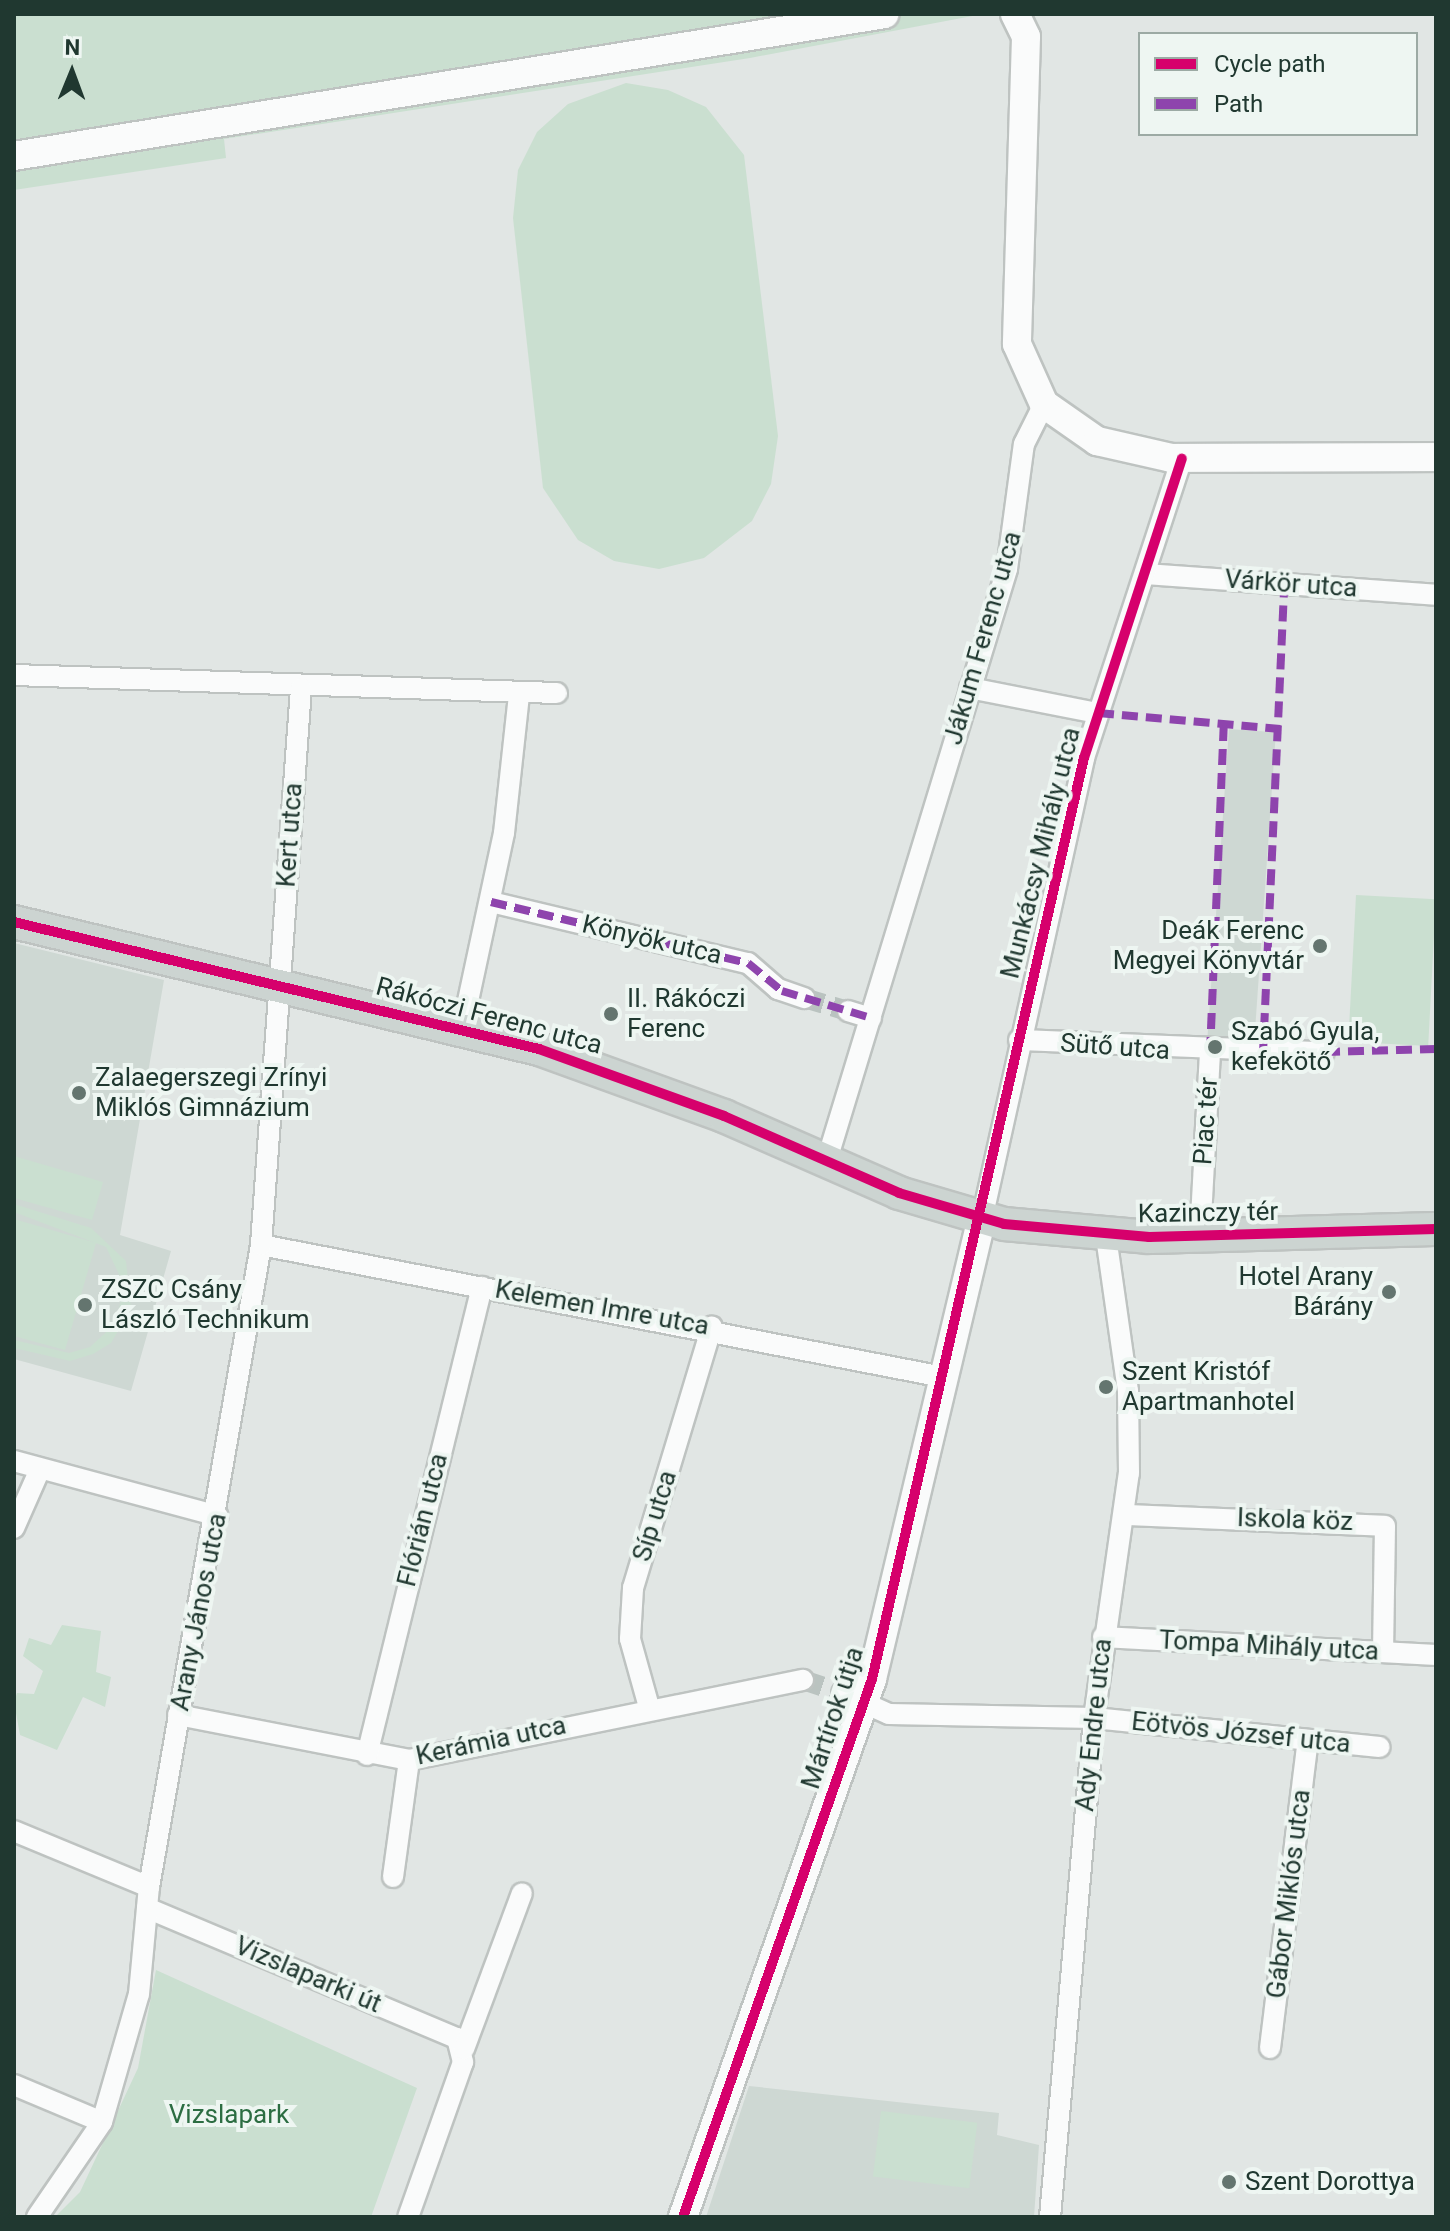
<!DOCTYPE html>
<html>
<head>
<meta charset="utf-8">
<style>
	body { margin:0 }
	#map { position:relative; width:1450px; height:2231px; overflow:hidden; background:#e1e6e4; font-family:Roboto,sans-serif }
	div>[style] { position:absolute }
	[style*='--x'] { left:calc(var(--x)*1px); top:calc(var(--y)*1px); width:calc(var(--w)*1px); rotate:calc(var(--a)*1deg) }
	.built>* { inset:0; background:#ced8d3; transform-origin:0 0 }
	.green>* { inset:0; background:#cadfd0; transform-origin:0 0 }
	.street-tunnel>* { height:20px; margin-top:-10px; transform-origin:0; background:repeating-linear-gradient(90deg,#bac3c0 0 20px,transparent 0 30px) }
	.roads { filter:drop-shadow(2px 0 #bec3c1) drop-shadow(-2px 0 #bec3c1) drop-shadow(0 2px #bec3c1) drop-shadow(0 -2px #bec3c1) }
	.street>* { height:20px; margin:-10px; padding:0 10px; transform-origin:10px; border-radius:10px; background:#fafbfb }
	.secondary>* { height:28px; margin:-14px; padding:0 14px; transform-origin:14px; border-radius:14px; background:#fafbfb }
	.primary>* { height:32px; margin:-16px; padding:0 16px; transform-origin:16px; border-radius:16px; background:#ccd4d1 }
	.quiet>* { height:8px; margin-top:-4px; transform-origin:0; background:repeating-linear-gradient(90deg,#8e44ad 0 16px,transparent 0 24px) }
	.cycleway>* { height:10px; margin:-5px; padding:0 5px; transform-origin:5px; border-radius:5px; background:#d6006c }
	.dots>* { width:22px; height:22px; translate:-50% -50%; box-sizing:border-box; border:4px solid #eef6f2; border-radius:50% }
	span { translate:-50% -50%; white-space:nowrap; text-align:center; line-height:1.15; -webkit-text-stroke:8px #eef6f2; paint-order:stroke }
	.street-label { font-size:26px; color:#203830 }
	.poi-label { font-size:26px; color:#203830 }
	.right { translate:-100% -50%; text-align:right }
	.left { translate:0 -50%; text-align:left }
	.park-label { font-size:26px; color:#2c6d42 }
	.frame { position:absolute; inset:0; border:16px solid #203830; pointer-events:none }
	.legend { position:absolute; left:1138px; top:32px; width:280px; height:104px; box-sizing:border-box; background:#eef6f2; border:2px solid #9caaa4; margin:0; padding:10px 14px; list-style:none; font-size:24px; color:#203830 }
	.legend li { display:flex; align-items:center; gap:16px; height:40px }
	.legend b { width:40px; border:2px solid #9caaa4 }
	.north { position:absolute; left:32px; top:32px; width:80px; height:80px; -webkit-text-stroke:6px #eef6f2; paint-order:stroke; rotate:1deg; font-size:22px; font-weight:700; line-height:32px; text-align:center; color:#203830 }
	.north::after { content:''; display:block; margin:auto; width:28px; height:36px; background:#203830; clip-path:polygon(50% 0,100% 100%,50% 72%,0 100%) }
</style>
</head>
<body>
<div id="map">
	<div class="built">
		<i style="left:1229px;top:729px;width:47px;height:311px;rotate:4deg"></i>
		<i style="clip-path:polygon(14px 943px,164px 980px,120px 1235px,171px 1251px,131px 1391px,14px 1359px)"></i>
		<i style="clip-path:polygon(749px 2086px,999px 2113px,997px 2135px,1039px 2145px,1034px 2217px,706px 2217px)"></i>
	</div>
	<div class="green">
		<i style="clip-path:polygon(14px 14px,983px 14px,750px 58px,224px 139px,226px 158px,14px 190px)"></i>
		<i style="clip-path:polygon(626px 83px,668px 90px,706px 107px,744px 155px,778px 436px,771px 484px,752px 521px,704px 558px,659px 569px,614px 561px,578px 540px,543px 488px,513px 218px,518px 170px,537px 132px,568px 104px)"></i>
		<i style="left:1356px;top:895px;width:80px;height:147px;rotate:3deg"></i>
		<i style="clip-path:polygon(14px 1156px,103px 1182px,92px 1220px,14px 1198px)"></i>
		<i style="clip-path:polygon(14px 1204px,91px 1228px,126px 1261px,131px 1309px,111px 1343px,93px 1354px,70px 1361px,14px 1348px,14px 1340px,69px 1353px,90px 1347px,116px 1323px,124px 1285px,106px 1247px,14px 1212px)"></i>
		<i style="clip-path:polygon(14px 1219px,96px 1243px,65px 1350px,14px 1336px)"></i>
		<i style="clip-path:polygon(62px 1625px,101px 1631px,96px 1672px,111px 1677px,105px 1707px,83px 1697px,57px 1750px,20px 1735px,14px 1702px,17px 1693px,34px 1694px,43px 1671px,23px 1656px,29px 1638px,51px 1645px)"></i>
		<i style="clip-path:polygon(156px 1970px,417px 2088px,371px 2217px,55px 2217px,80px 2192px,138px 2068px)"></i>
		<i style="left:881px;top:2111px;width:97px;height:66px;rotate:7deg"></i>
	</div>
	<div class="street-tunnel">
		<i style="--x:804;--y:998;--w:46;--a:16.5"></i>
		<i style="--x:803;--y:1680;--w:41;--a:18.4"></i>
	</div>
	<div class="roads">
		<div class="street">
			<i style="--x:1145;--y:574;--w:292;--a:4.1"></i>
			<i style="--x:14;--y:675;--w:543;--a:1.9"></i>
			<i style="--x:970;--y:688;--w:130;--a:11.1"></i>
			<i style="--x:491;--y:902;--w:264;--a:13.4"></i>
			<i style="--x:748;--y:963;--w:40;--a:41"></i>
			<i style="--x:778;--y:989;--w:28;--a:19"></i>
			<i style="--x:848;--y:1011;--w:24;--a:17"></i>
			<i style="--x:462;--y:1029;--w:200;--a:-77.9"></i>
			<i style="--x:504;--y:833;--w:140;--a:-83.8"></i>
			<i style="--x:1019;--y:1040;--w:305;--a:2.3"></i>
			<i style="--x:826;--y:1163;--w:621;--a:-73.05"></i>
			<i style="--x:1007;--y:569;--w:126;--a:-82.3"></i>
			<i style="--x:1024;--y:444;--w:45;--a:-63.4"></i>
			<i style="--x:982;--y:1219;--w:472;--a:-77.5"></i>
			<i style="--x:1084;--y:758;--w:315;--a:-71.9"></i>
			<i style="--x:1200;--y:1237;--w:184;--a:-86.9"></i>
			<i style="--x:261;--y:1245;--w:695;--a:10.95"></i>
			<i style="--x:14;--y:1461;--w:211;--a:15.1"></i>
			<i style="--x:1126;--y:1515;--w:259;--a:2.4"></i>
			<i style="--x:1385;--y:1526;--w:126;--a:90.9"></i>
			<i style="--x:14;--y:1528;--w:64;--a:-66.2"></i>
			<i style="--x:1103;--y:1637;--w:333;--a:3.1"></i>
			<i style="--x:842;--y:1693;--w:51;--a:24.1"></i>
			<i style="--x:889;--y:1714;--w:205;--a:1.1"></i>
			<i style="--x:1094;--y:1718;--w:287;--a:5.8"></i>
			<i style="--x:649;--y:1707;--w:71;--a:-105.6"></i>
			<i style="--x:630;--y:1639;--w:51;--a:-86.6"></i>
			<i style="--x:633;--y:1588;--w:273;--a:-73.2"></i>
			<i style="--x:178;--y:1715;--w:235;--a:11"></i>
			<i style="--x:409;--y:1760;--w:402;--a:-11.5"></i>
			<i style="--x:367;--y:1755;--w:482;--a:-76.2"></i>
			<i style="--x:14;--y:1831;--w:146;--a:22.5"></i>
			<i style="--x:393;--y:1877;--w:118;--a:-82.2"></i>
			<i style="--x:147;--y:1908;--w:336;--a:22.8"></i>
			<i style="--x:457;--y:2038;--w:25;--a:76"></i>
			<i style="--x:463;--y:2062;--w:164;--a:109.5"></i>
			<i style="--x:1270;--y:2048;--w:310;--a:-83"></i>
			<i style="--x:464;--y:2049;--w:166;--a:-69.6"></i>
			<i style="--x:14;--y:2085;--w:95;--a:22.8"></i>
			<i style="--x:37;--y:2217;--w:115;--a:-55.6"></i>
			<i style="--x:102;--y:2122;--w:133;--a:-73.9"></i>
			<i style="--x:139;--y:1994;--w:107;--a:-84.7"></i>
			<i style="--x:149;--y:1887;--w:652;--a:-80.1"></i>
			<i style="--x:261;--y:1245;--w:558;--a:-85.89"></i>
			<i style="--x:1050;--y:2217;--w:501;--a:-84.96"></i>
			<i style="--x:1094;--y:1718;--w:247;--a:-81.9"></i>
			<i style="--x:1129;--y:1473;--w:82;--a:-90.7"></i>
			<i style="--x:1128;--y:1391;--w:157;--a:-98.1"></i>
		</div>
		<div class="secondary">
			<i style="--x:1015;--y:14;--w:25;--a:64"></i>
			<i style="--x:1026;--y:37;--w:307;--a:91.7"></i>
			<i style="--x:1017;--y:344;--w:66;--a:65.8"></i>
			<i style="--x:1044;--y:404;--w:65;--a:34.9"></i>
			<i style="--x:1097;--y:441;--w:76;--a:12.9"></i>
			<i style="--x:1171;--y:458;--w:265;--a:-0.2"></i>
			<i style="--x:14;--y:156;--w:882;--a:-9.26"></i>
			<i style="--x:683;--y:2217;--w:570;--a:-70.64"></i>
			<i style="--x:872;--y:1679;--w:473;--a:-76.6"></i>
		</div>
		<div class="primary">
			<i style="--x:14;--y:922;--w:540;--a:13.6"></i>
			<i style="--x:539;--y:1049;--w:197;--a:19.9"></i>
			<i style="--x:724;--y:1116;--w:191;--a:23.7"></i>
			<i style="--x:899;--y:1193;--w:109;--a:16.4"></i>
			<i style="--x:1004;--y:1224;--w:146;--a:5.1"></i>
			<i style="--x:1149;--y:1237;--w:287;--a:-1.6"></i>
		</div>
	</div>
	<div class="quiet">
		<i style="--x:1098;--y:713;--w:183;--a:5"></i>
		<i style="--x:491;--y:902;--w:264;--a:13.4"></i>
		<i style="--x:748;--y:963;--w:44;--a:39.5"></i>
		<i style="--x:782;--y:991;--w:93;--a:16.9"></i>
		<i style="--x:1324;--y:1052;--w:112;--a:-1.5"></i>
		<i style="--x:1210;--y:1053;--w:328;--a:-87.6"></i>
		<i style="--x:1263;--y:1053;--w:470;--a:-87.4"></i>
	</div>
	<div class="cycleway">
		<i style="--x:14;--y:922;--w:540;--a:13.6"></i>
		<i style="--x:539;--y:1049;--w:197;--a:19.9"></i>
		<i style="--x:724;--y:1116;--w:191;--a:23.7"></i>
		<i style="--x:899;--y:1193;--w:109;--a:16.4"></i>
		<i style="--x:1004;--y:1224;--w:146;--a:5.1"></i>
		<i style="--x:1149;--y:1237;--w:287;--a:-1.6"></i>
		<i style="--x:683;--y:2217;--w:570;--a:-70.64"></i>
		<i style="--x:872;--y:1679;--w:945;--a:-77.04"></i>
		<i style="--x:1084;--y:758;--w:315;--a:-71.9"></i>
	</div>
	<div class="dots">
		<i style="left:1320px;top:946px;background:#64756f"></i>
		<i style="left:611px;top:1014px;background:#64756f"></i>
		<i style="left:1215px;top:1047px;background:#64756f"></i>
		<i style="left:79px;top:1093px;background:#64756f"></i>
		<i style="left:1389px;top:1292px;background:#64756f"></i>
		<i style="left:85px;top:1305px;background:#64756f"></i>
		<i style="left:1106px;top:1387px;background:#64756f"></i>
		<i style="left:1229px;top:2182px;background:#64756f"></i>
	</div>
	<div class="street-label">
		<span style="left:1291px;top:584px;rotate:4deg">Várkör utca</span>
		<span style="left:983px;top:638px;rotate:-74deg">Jákum Ferenc utca</span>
		<span style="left:290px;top:835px;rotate:-86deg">Kert utca</span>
		<span style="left:1041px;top:853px;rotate:-76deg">Munkácsy Mihály utca</span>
		<span style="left:652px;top:940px;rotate:13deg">Könyök utca</span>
		<span style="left:489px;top:1016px;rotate:15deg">Rákóczi Ferenc utca</span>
		<span style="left:1115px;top:1047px;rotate:4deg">Sütő utca</span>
		<span style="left:1206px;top:1121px;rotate:-86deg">Piac tér</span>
		<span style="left:1208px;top:1213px;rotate:-1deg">Kazinczy tér</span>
		<span style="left:602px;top:1308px;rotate:10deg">Kelemen Imre utca</span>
		<span style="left:655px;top:1516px;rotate:-73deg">Síp utca</span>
		<span style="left:423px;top:1520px;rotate:-76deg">Flórián utca</span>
		<span style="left:1295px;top:1520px;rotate:2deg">Iskola köz</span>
		<span style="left:199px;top:1612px;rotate:-79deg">Arany János utca</span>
		<span style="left:1269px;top:1646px;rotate:3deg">Tompa Mihály utca</span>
		<span style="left:833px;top:1718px;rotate:-72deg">Mártírok útja</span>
		<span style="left:1094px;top:1725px;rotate:-84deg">Ady Endre utca</span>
		<span style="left:1241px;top:1733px;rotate:6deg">Eötvös József utca</span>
		<span style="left:491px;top:1741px;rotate:-12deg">Kerámia utca</span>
		<span style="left:1289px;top:1894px;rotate:-83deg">Gábor Miklós utca</span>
		<span style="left:308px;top:1975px;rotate:23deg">Vizslaparki út</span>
	</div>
	<div class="poi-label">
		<span class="right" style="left:1304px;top:946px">Deák Ferenc<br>Megyei Könyvtár</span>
		<span class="left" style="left:627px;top:1014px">II. Rákóczi<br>Ferenc</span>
		<span class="left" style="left:1231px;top:1047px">Szabó Gyula,<br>kefekötő</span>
		<span class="left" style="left:95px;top:1093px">Zalaegerszegi Zrínyi<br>Miklós Gimnázium</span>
		<span class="right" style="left:1373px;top:1292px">Hotel Arany<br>Bárány</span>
		<span class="left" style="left:101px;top:1305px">ZSZC Csány<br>László Technikum</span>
		<span class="left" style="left:1122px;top:1387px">Szent Kristóf<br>Apartmanhotel</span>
		<span class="left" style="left:1245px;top:2182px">Szent Dorottya</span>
	</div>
	<div class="park-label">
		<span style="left:229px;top:2115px">Vizslapark</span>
	</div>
	<div class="frame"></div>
	<ul class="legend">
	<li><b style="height:10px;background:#d6006c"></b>Cycle path</li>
	<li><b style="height:10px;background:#8e44ad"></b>Path</li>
	</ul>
	<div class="north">N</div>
</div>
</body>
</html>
